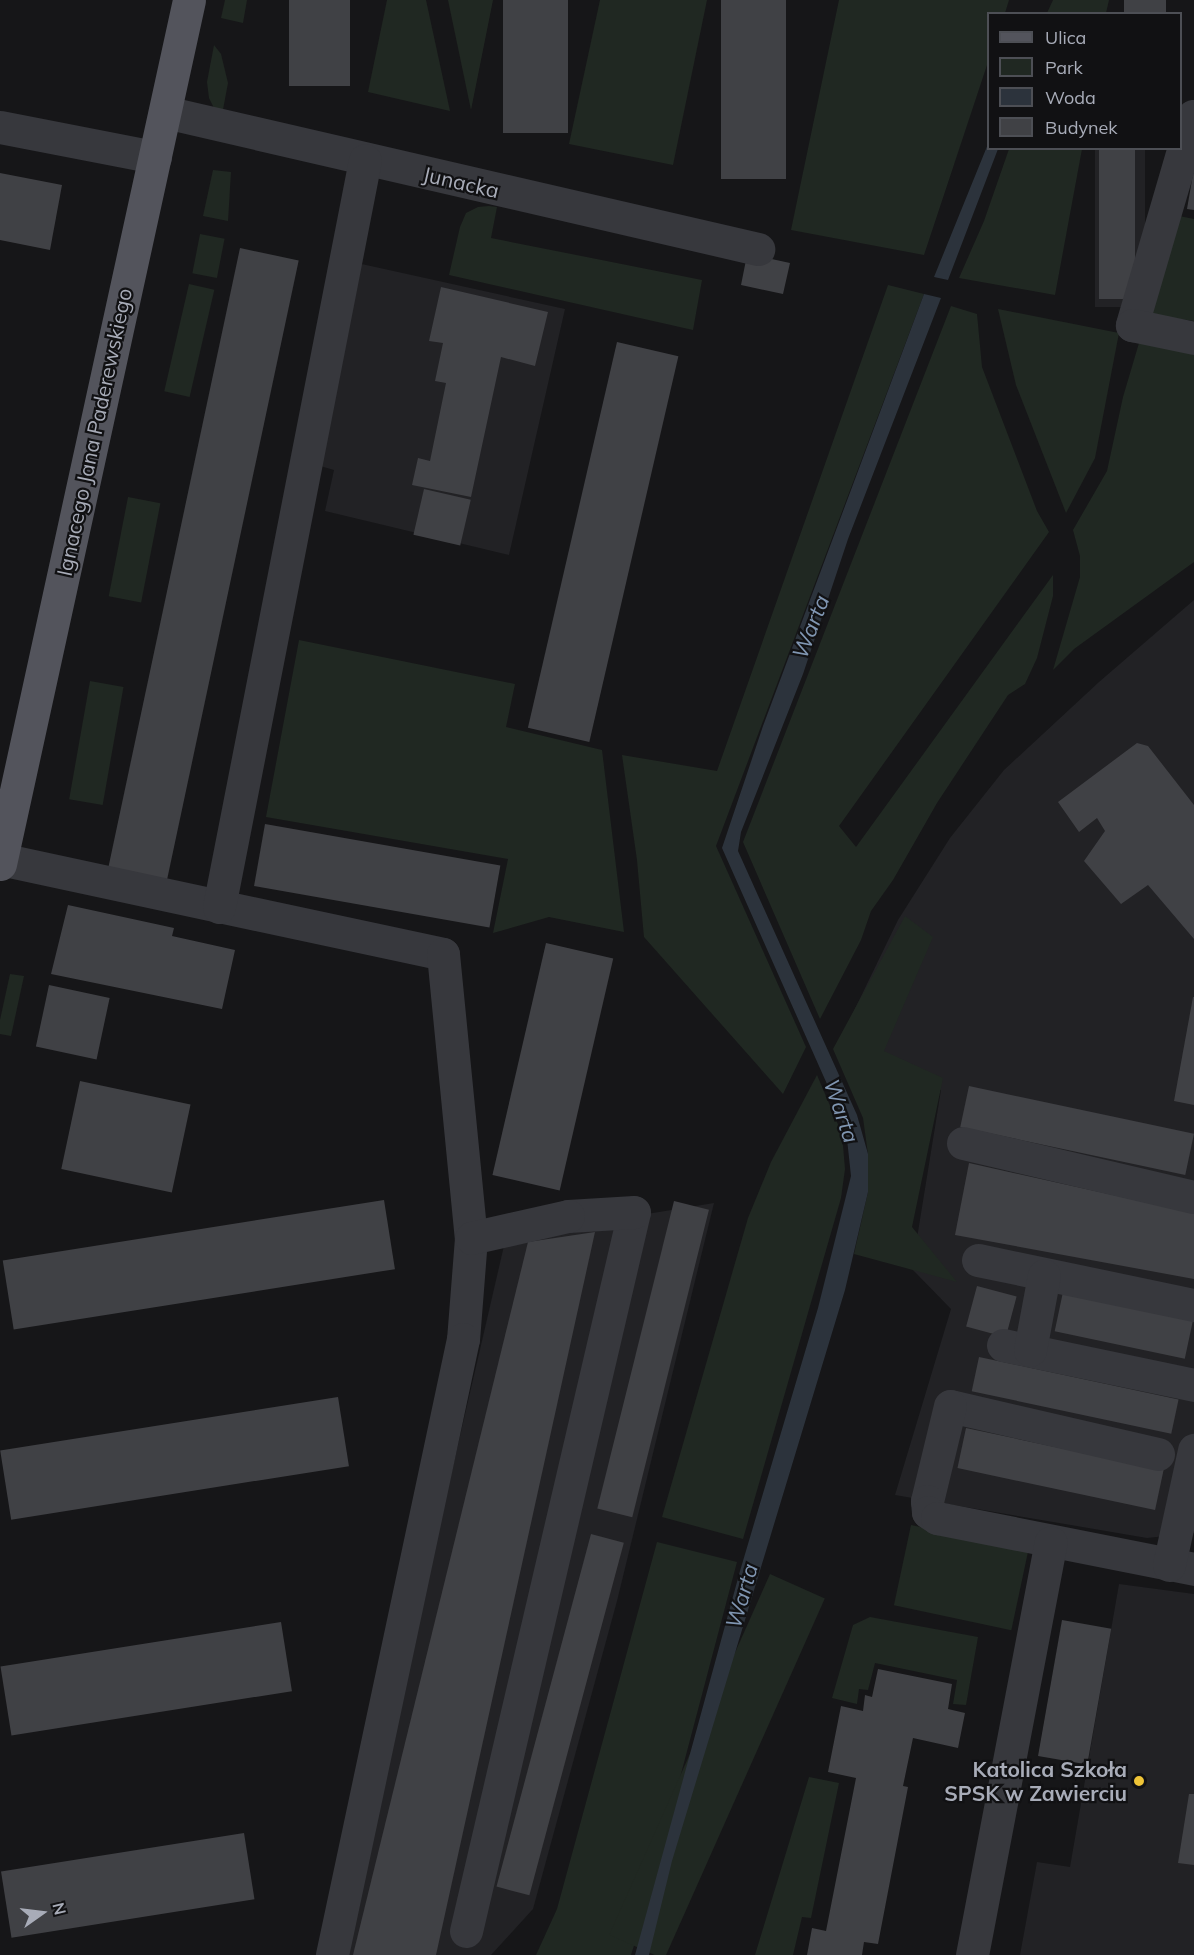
<!DOCTYPE html>
<html>
<head>
<meta charset="utf-8">
<style>
	body { margin:0 }
	#map { position:relative; width:1194px; height:1955px; overflow:hidden; background:#161618; font-family:Mulish,sans-serif }
	div>[style] { position:absolute }
	[style*='--x'] { left:calc(var(--x)*1px); top:calc(var(--y)*1px); width:calc(var(--w)*1px); rotate:calc(var(--a)*1deg) }
	.built>* { inset:0; background:#222225; transform-origin:0 0 }
	.green>* { inset:0; background:#202822; transform-origin:0 0 }
	.water>* { inset:0; background:#2c333c }
	.building>* { inset:0; background:#404145; transform-origin:0 0 }
	.minor>* { height:33px; margin:-16.5px; padding:0 16.5px; transform-origin:16.5px; border-radius:16.5px; background:#37383d }
	.major>* { height:33px; margin:-16.5px; padding:0 16.5px; transform-origin:16.5px; border-radius:16.5px; background:#53545c }
	.dots>* { width:16px; height:16px; translate:-50% -50%; box-sizing:border-box; border:3px solid #111113; border-radius:50% }
	span { translate:-50% -50%; white-space:nowrap; text-align:center; line-height:1.15; -webkit-text-stroke:4.5px #111113; paint-order:stroke }
	.street-label { font-size:21px; color:#a8acb8 }
	.poi-label { font-size:21px; color:#a8acb8; font-weight:700 }
	.right { translate:-100% -50%; text-align:right }
	.water-label { font-size:22px; color:#8096b2; font-style:italic }
	.legend { position:absolute; left:987px; top:12px; width:195px; height:138px; box-sizing:border-box; background:#111113; border:2px solid #4d4f55; margin:0; padding:8px 10px; list-style:none; font-size:18px; color:#a8acb8 }
	.legend li { display:flex; align-items:center; gap:12px; height:30px }
	.legend b { width:30px; border:2px solid #4d4f55 }
	.north { position:absolute; left:12px; top:1883px; width:60px; height:60px; -webkit-text-stroke:4px #111113; paint-order:stroke; rotate:76deg; font-size:16px; font-weight:700; line-height:24px; text-align:center; color:#a8acb8 }
	.north::after { content:''; display:block; margin:auto; width:21px; height:27px; background:#a8acb8; clip-path:polygon(50% 0,100% 100%,50% 72%,0 100%) }
</style>
</head>
<body>
<div id="map">
	<div class="built">
		<i style="left:1095px;top:149px;width:50px;height:158px"></i>
		<i style="clip-path:polygon(348px 261px,565px 309px,509px 555px,325px 511px,334px 470px,303px 461px)"></i>
		<i style="clip-path:polygon(1194px 600px,1194px 1533px,1147px 1538px,895px 1495px,951px 1309px,912px 1269px,941px 1090px,912px 1084px,851px 1017px,898px 920px,950px 838px,1004px 770px,1099px 682px)"></i>
		<i style="clip-path:polygon(714px 1203px,617px 1601px,533px 1909px,491px 1955px,340px 1955px,506px 1237px)"></i>
		<i style="clip-path:polygon(1119px 1584px,1194px 1594px,1194px 1955px,1020px 1955px,1037px 1862px,1070px 1867px)"></i>
	</div>
	<div class="green">
		<i style="clip-path:polygon(225px 0,247px 0,243px 23px,221px 18px)"></i>
		<i style="clip-path:polygon(387px 0,426px 0,450px 111px,368px 92px)"></i>
		<i style="clip-path:polygon(448px 0,493px 0,471px 110px)"></i>
		<i style="clip-path:polygon(600px 0,707px 0,673px 165px,569px 144px)"></i>
		<i style="clip-path:polygon(839px 0,1009px 0,1005px 13px,988px 14px,988px 62px,924px 255px,791px 230px)"></i>
		<i style="clip-path:polygon(1053px 0,1109px 0,1106px 13px,1047px 13px)"></i>
		<i style="clip-path:polygon(214px 45px,221px 54px,228px 83px,222px 115px,215px 110px,209px 98px,207px 82px)"></i>
		<i style="clip-path:polygon(1009px 149px,1082px 149px,1055px 295px,959px 278px,984px 221px)"></i>
		<i style="clip-path:polygon(213px 170px,231px 172px,228px 221px,203px 216px)"></i>
		<i style="clip-path:polygon(489px 206px,497px 207px,491px 238px,702px 280px,693px 330px,449px 275px,460px 227px,466px 213px,478px 207px)"></i>
		<i style="clip-path:polygon(1179px 216px,1194px 219px,1194px 321px,1150px 315px)"></i>
		<i style="left:200px;top:234px;width:25px;height:40px;rotate:11deg"></i>
		<i style="left:189px;top:284px;width:26px;height:110px;rotate:13deg"></i>
		<i style="clip-path:polygon(888px 285px,924px 294px,716px 846px,806px 1047px,783px 1094px,644px 937px,637px 860px,622px 755px,717px 771px)"></i>
		<i style="clip-path:polygon(951px 306px,977px 314px,982px 367px,1037px 511px,1049px 532px,839px 826px,856px 847px,1053px 575px,1053px 596px,1037px 658px,1025px 684px,1008px 695px,937px 803px,893px 880px,871px 911px,861px 940px,820px 1019px,743px 842px)"></i>
		<i style="clip-path:polygon(998px 309px,1119px 333px,1095px 458px,1066px 513px,1016px 385px)"></i>
		<i style="clip-path:polygon(1139px 343px,1194px 352px,1194px 562px,1074px 649px,1053px 670px,1080px 577px,1080px 556px,1073px 530px,1107px 471px,1123px 397px)"></i>
		<i style="left:128px;top:497px;width:33px;height:101px;rotate:11deg"></i>
		<i style="clip-path:polygon(299px 640px,515px 684px,506px 727px,602px 750px,624px 932px,549px 917px,493px 933px,508px 859px,266px 817px)"></i>
		<i style="left:90px;top:681px;width:34px;height:120px;rotate:10deg"></i>
		<i style="clip-path:polygon(905px 916px,933px 937px,884px 1051px,943px 1078px,912px 1227px,957px 1282px,854px 1254px,868px 1192px,868px 1154px,863px 1118px,833px 1049px)"></i>
		<i style="clip-path:polygon(10px 974px,24px 976px,11px 1036px,0 1034px,0 1020px)"></i>
		<i style="clip-path:polygon(817px 1075px,842px 1134px,845px 1169px,841px 1198px,743px 1539px,662px 1517px,748px 1218px,771px 1162px)"></i>
		<i style="left:911px;top:1525px;width:120px;height:82px;rotate:12deg"></i>
		<i style="clip-path:polygon(657px 1542px,737px 1562px,644px 1914px,631px 1955px,536px 1955px,557px 1909px)"></i>
		<i style="left:770px;top:1574px;width:60px;height:395px;rotate:24deg"></i>
		<i style="clip-path:polygon(870px 1617px,978px 1637px,966px 1705px,953px 1704px,957px 1680px,875px 1663px,868px 1690px,859px 1689px,857px 1704px,832px 1698px,853px 1625px)"></i>
		<i style="clip-path:polygon(809px 1777px,839px 1783px,811px 1918px,802px 1917px,793px 1955px,755px 1955px)"></i>
	</div>
	<div class="water">
		<i style="clip-path:polygon(988px 144px,988px 148px,998px 149px,948px 280px,934px 277px)"></i>
		<i style="clip-path:polygon(924px 294px,941px 298px,848px 539px,803px 674px,741px 832px,738px 851px,857px 1115px,868px 1154px,868px 1192px,845px 1290px,672px 1861px,649px 1955px,635px 1955px,740px 1571px,818px 1308px,851px 1176px,847px 1139px,839px 1111px,722px 848px,763px 726px)"></i>
	</div>
	<div class="building">
		<i style="left:289px;top:0;width:61px;height:86px"></i>
		<i style="left:503px;top:0;width:65px;height:133px"></i>
		<i style="left:721px;top:0;width:65px;height:179px"></i>
		<i style="left:1124px;top:0;width:42px;height:14px"></i>
		<i style="left:1099px;top:148px;width:36px;height:151px"></i>
		<i style="clip-path:polygon(0 173px,62px 185px,50px 250px,0 240px)"></i>
		<i style="clip-path:polygon(1193px 174px,1194px 174px,1194px 210px,1187px 209px)"></i>
		<i style="left:240px;top:248px;width:60px;height:634px;rotate:12deg"></i>
		<i style="clip-path:polygon(767px 258px,790px 263px,783px 294px,741px 285px,746px 260px,765px 264px)"></i>
		<i style="clip-path:polygon(441px 287px,548px 312px,535px 366px,501px 357px,471px 497px,412px 485px,418px 458px,430px 461px,446px 383px,435px 381px,443px 343px,429px 341px)"></i>
		<i style="left:617px;top:342px;width:63px;height:396px;rotate:13deg"></i>
		<i style="left:424px;top:489px;width:48px;height:47px;rotate:13deg"></i>
		<i style="clip-path:polygon(1137px 743px,1148px 746px,1194px 805px,1194px 939px,1148px 885px,1121px 904px,1084px 861px,1105px 831px,1097px 818px,1079px 832px,1058px 802px)"></i>
		<i style="left:265px;top:824px;width:239px;height:63px;rotate:10deg"></i>
		<i style="clip-path:polygon(68px 905px,174px 928px,172px 936px,235px 950px,222px 1009px,51px 974px)"></i>
		<i style="left:546px;top:943px;width:69px;height:238px;rotate:13deg"></i>
		<i style="left:49px;top:985px;width:62px;height:63px;rotate:12deg"></i>
		<i style="clip-path:polygon(1193px 997px,1194px 997px,1194px 1105px,1174px 1101px)"></i>
		<i style="left:80px;top:1081px;width:113px;height:90px;rotate:12deg"></i>
		<i style="left:969px;top:1086px;width:230px;height:42px;rotate:12deg"></i>
		<i style="clip-path:polygon(969px 1163px,1194px 1213px,1194px 1279px,955px 1235px)"></i>
		<i style="left:384px;top:1200px;width:70px;height:386px;rotate:81deg"></i>
		<i style="left:674px;top:1201px;width:36px;height:317px;rotate:14deg"></i>
		<i style="clip-path:polygon(595px 1232px,436px 1955px,353px 1955px,528px 1242px)"></i>
		<i style="left:977px;top:1286px;width:41px;height:42px;rotate:15deg"></i>
		<i style="left:1063px;top:1292px;width:133px;height:40px;rotate:12deg"></i>
		<i style="left:979px;top:1357px;width:204px;height:35px;rotate:12deg"></i>
		<i style="left:338px;top:1397px;width:70px;height:342px;rotate:81deg"></i>
		<i style="left:966px;top:1428px;width:202px;height:41px;rotate:12deg"></i>
		<i style="left:591px;top:1534px;width:34px;height:365px;rotate:15deg"></i>
		<i style="left:1062px;top:1620px;width:50px;height:138px;rotate:10deg"></i>
		<i style="left:281px;top:1622px;width:70px;height:284px;rotate:81deg"></i>
		<i style="clip-path:polygon(878px 1669px,952px 1684px,948px 1709px,965px 1713px,958px 1748px,913px 1738px,903px 1786px,908px 1787px,878px 1944px,864px 1942px,862px 1955px,807px 1955px,812px 1928px,826px 1931px,856px 1778px,828px 1772px,841px 1706px,863px 1711px,865px 1695px,872px 1697px)"></i>
		<i style="clip-path:polygon(1189px 1794px,1194px 1794px,1194px 1865px,1178px 1863px)"></i>
		<i style="left:244px;top:1833px;width:67px;height:246px;rotate:81deg"></i>
	</div>
	<div class="minor">
		<i style="--x:165;--y:112;--w:609;--a:13.01"></i>
		<i style="--x:1193;--y:116;--w:218;--a:106.3"></i>
		<i style="--x:1132;--y:325;--w:63;--a:11.8"></i>
		<i style="--x:0;--y:127;--w:158;--a:11"></i>
		<i style="--x:0;--y:859;--w:453;--a:12.1"></i>
		<i style="--x:443;--y:954;--w:285;--a:84.4"></i>
		<i style="--x:471;--y:1238;--w:101;--a:94.5"></i>
		<i style="--x:463;--y:1339;--w:630;--a:102.01"></i>
		<i style="--x:219;--y:907;--w:761;--a:-78.94"></i>
		<i style="--x:963;--y:1143;--w:237;--a:13.2"></i>
		<i style="--x:978;--y:1260;--w:221;--a:11.8"></i>
		<i style="--x:1003;--y:1345;--w:195;--a:11.8"></i>
		<i style="--x:1030;--y:1350;--w:76;--a:-79.4"></i>
		<i style="--x:1158;--y:1454;--w:213;--a:-167"></i>
		<i style="--x:950;--y:1406;--w:98;--a:103.6"></i>
		<i style="--x:927;--y:1501;--w:11;--a:85"></i>
		<i style="--x:928;--y:1512;--w:11;--a:34"></i>
		<i style="--x:937;--y:1518;--w:262;--a:11.2"></i>
		<i style="--x:1169;--y:1565;--w:118;--a:-77.7"></i>
		<i style="--x:466;--y:1931;--w:738;--a:-76.85"></i>
		<i style="--x:634;--y:1212;--w:66;--a:176.5"></i>
		<i style="--x:568;--y:1216;--w:99;--a:167.2"></i>
		<i style="--x:972;--y:1955;--w:420;--a:-79.2"></i>
	</div>
	<div class="major">
		<i style="--x:0;--y:864;--w:884;--a:-77.66"></i>
	</div>
	<div class="dots">
		<i style="left:1139px;top:1781px;background:#efc437"></i>
	</div>
	<div class="street-label">
		<span style="left:461px;top:182px;rotate:13deg">Junacka</span>
		<span style="left:94px;top:432px;rotate:-78deg">Ignacego Jana Paderewskiego</span>
	</div>
	<div class="poi-label">
		<span class="right" style="left:1127px;top:1781px">Katolica Szkoła<br>SPSK w Zawierciu</span>
	</div>
	<div class="water-label">
		<span style="left:811px;top:627px;rotate:-69deg">Warta</span>
		<span style="left:841px;top:1111px;rotate:71deg">Warta</span>
		<span style="left:742px;top:1596px;rotate:-74deg">Warta</span>
	</div>
	<ul class="legend">
	<li><b style="height:8px;background:#53545c"></b>Ulica</li>
	<li><b style="height:16px;background:#202822"></b>Park</li>
	<li><b style="height:16px;background:#2c333c"></b>Woda</li>
	<li><b style="height:16px;background:#404145"></b>Budynek</li>
	</ul>
	<div class="north">N</div>
</div>
</body>
</html>
